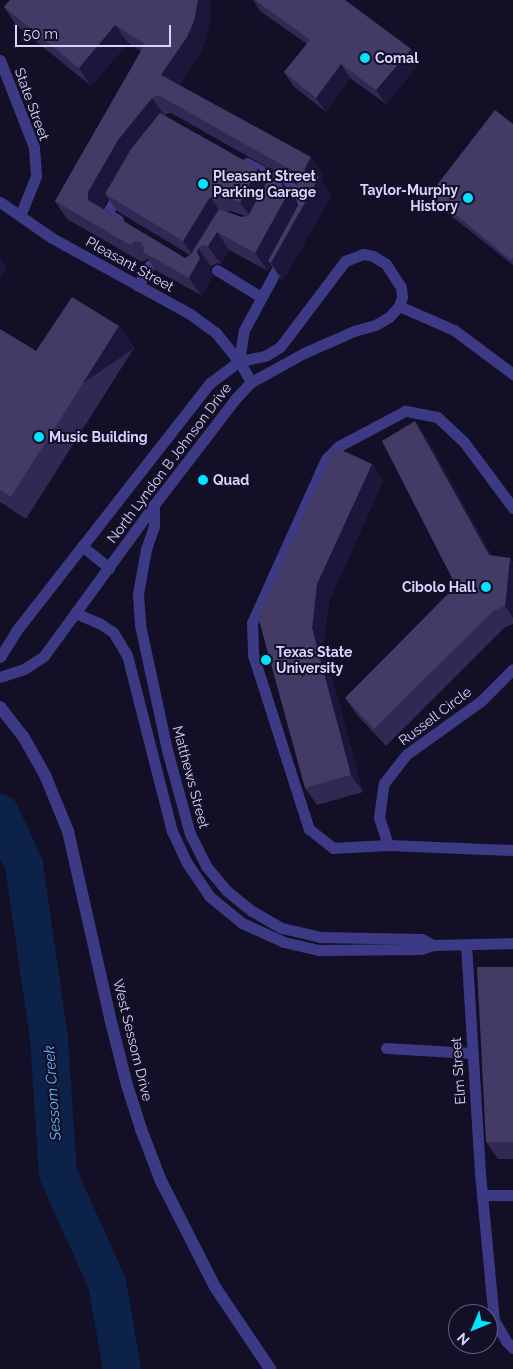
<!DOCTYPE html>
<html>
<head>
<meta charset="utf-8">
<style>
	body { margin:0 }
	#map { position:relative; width:513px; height:1369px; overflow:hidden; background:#130f26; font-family:Raleway,sans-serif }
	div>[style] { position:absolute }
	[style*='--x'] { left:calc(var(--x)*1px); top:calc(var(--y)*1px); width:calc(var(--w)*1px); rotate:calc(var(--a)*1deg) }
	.river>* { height:38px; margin:-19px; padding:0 19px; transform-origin:19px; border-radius:19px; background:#0c2248 }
	.service>* { height:11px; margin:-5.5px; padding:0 5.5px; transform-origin:5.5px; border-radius:5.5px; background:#3d3a85 }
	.minor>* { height:12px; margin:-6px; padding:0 6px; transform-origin:6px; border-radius:6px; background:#3d3a85 }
	.wall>* { inset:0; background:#312854 }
	.shaded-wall>* { inset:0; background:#1d163a; transform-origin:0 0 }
	.building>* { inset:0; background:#433a66 }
	.dots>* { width:14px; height:14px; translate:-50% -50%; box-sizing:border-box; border:2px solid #130f26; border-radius:50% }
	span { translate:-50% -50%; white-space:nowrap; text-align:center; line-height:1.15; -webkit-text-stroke:4px #130f26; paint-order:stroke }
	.poi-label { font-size:14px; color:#d9d4ff; font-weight:700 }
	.left { translate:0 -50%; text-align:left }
	.right { translate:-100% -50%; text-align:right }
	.street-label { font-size:14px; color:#d9d4ff }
	.water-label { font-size:15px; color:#62b6ff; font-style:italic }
	.north { position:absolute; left:448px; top:1304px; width:50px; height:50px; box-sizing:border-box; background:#130f26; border:1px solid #625e7d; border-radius:50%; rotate:225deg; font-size:14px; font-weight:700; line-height:20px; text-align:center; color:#d9d4ff }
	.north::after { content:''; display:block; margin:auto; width:18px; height:22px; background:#00e5ff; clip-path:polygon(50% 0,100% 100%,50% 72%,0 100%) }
	.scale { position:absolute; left:15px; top:25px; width:156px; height:22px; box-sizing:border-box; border:2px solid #d9d4ff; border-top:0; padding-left:6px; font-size:15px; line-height:18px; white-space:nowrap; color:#d9d4ff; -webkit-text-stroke:4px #130f26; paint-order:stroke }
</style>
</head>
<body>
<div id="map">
	<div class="river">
		<i style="--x:0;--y:813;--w:57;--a:65.2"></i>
		<i style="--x:24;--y:865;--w:176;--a:81.8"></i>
		<i style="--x:49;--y:1039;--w:135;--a:86.2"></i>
		<i style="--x:58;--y:1174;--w:120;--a:65.8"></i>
		<i style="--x:107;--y:1283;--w:87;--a:80.1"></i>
	</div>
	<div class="service">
		<i style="--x:0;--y:60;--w:93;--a:68.7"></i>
		<i style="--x:34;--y:147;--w:29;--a:86"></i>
		<i style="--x:36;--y:176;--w:43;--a:111.8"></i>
		<i style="--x:247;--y:163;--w:60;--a:29.1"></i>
		<i style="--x:299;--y:192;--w:22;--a:72"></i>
		<i style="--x:0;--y:202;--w:63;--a:34.7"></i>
		<i style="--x:52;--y:238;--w:158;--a:28.8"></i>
		<i style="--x:190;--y:314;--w:32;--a:36"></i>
		<i style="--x:216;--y:333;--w:36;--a:51"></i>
		<i style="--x:239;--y:361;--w:24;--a:60"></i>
		<i style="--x:118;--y:220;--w:13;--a:-151"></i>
		<i style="--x:107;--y:214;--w:26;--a:-61"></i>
		<i style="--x:217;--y:270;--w:52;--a:31.5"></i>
		<i style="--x:138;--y:286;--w:23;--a:-61"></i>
		<i style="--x:399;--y:306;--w:60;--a:23.6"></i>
		<i style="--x:454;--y:330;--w:74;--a:36.7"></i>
		<i style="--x:239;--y:361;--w:31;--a:-81"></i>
		<i style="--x:244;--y:330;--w:82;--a:-61.6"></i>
		<i style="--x:154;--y:505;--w:21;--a:90"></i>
		<i style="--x:154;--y:526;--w:24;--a:109"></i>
		<i style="--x:146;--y:549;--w:46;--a:100.1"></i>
		<i style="--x:138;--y:594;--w:31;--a:86"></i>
		<i style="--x:140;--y:625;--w:128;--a:77.8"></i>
		<i style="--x:167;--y:750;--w:87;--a:74.7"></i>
		<i style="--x:190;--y:834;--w:36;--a:63"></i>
		<i style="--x:206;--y:866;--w:33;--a:50"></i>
		<i style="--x:227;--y:891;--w:32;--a:39"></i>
		<i style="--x:252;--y:911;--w:34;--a:30"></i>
		<i style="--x:282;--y:928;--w:39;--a:13"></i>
		<i style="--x:320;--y:937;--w:102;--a:1.1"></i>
		<i style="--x:422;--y:939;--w:13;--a:29"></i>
		<i style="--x:513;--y:508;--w:82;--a:-126.6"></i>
		<i style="--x:464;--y:442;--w:37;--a:-137"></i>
		<i style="--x:437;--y:417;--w:33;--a:-169"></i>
		<i style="--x:405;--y:411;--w:75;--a:152.1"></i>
		<i style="--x:339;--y:446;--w:18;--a:135"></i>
		<i style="--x:326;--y:459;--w:180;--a:114.3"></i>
		<i style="--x:252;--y:623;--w:32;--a:88"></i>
		<i style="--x:253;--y:655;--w:183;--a:72.2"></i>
		<i style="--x:309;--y:829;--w:31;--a:38"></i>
		<i style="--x:333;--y:848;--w:55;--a:-3.1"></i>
		<i style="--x:388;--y:845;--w:125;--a:2.3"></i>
		<i style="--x:82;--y:546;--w:35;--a:39"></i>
		<i style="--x:75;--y:613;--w:26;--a:23"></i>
		<i style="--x:99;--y:623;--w:17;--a:33"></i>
		<i style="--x:113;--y:632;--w:27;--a:59"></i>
		<i style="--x:127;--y:655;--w:182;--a:75.7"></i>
		<i style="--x:172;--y:831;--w:35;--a:65"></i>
		<i style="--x:187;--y:863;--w:40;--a:56"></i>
		<i style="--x:209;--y:896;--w:43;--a:39.3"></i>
		<i style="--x:242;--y:923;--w:46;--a:24.3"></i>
		<i style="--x:284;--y:942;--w:37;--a:13"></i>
		<i style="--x:320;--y:950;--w:101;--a:-0.6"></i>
		<i style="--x:421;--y:949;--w:13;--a:-18"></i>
		<i style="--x:433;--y:945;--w:80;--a:-1.4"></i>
		<i style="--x:0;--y:657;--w:31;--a:-58"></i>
		<i style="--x:16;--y:631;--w:315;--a:-52"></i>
		<i style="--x:210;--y:383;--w:36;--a:-37"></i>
		<i style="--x:239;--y:361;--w:26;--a:-11"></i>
		<i style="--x:265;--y:356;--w:17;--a:-31"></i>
		<i style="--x:280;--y:347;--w:108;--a:-52.9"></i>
		<i style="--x:345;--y:261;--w:19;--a:-21"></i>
		<i style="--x:363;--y:254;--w:10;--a:11"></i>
		<i style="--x:373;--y:256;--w:15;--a:32"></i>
		<i style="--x:386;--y:264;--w:27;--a:57"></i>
		<i style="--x:401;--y:287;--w:10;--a:84"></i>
		<i style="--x:402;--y:297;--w:9;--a:108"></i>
		<i style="--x:399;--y:306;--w:15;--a:132"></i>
		<i style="--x:389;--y:317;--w:16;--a:150"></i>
		<i style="--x:375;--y:325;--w:22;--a:164"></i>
		<i style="--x:354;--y:331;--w:55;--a:156.3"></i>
		<i style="--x:304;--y:353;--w:60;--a:151.3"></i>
		<i style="--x:251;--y:382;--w:22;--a:133"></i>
		<i style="--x:236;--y:398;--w:135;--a:127.5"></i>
		<i style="--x:154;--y:505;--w:187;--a:126.1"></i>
		<i style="--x:44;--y:656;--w:24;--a:147"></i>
		<i style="--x:24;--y:669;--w:25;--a:162"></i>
		<i style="--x:388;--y:845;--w:29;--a:-108"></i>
		<i style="--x:379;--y:817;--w:34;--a:-82"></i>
		<i style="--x:384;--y:783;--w:37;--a:-52"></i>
		<i style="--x:407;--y:754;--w:91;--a:-35.6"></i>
		<i style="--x:481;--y:701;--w:45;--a:-45"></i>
		<i style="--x:466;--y:944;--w:229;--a:86.5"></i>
		<i style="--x:480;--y:1173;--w:148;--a:84.6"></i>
		<i style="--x:494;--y:1320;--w:24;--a:60"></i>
		<i style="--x:506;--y:1341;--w:10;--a:45"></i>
		<i style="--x:386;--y:1048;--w:86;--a:3.3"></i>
		<i style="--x:482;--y:1195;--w:31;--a:0"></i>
	</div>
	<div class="minor">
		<i style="--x:0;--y:707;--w:37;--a:52"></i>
		<i style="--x:23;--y:736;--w:45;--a:60.6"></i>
		<i style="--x:45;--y:775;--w:61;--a:67.7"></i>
		<i style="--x:68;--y:831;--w:192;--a:77.3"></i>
		<i style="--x:110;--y:1018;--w:69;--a:75.8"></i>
		<i style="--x:127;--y:1085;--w:46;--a:72.3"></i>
		<i style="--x:141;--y:1129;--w:56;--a:69"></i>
		<i style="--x:161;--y:1181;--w:119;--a:63"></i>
		<i style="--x:215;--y:1287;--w:99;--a:56.1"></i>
	</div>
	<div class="wall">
		<i style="clip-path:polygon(evenodd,10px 0,209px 0,211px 17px,206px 38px,200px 55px,179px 85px,324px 175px,321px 180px,332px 195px,283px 280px,281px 279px,271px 265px,268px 271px,229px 250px,221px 264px,217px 263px,211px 266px,210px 270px,213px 276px,201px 295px,155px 270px,148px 259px,142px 262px,67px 219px,55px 201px,141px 51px,128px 43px,91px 86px,16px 25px,4px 7px,10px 0,171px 113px,297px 184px,302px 198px,297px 208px,293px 197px,280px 179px,267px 181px,164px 115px,171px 113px,10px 0,108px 198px,117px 211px,190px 255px,185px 258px,102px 208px,108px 198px,10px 0,230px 211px,246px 216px,241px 217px,227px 212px,230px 211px)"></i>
		<i style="clip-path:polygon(253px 0,345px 0,411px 49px,420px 63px,386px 104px,350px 78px,326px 112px,293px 86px,284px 72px,307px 44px,260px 11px)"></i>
		<i style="clip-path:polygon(513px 124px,513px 265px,436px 204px,430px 194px)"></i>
		<i style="clip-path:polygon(119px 326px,134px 348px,26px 519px,0 502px,0 329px,36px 351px)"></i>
		<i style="clip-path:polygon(427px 438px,492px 556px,510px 558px,513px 563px,513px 624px,504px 628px,386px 746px,357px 715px,345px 698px,448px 594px,454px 582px)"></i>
		<i style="clip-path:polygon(372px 464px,383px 481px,329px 601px,323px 645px,363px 792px,317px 805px,305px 788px,258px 616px)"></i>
		<i style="clip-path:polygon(513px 967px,513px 1159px,498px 1159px,486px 1142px)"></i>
	</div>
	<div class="shaded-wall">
		<i style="clip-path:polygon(198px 0,209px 0,211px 17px,206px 38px,200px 55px,173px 93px,161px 75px)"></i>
		<i style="clip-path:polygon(115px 25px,128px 43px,91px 86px,79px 68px)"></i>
		<i style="clip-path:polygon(411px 49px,420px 63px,386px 104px,376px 90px)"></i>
		<i style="clip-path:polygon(341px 64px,350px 78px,326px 112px,316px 98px)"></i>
		<i style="clip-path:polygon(152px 98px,164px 115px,105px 194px,108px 198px,100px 210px,88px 200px,88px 192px,118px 140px)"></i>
		<i style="clip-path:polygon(311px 157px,324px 175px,321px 180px,332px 195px,283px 280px,271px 263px,268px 261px,271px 265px,268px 271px,255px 253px,280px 179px,293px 197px,299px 214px,315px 185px,304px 170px)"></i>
		<i style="clip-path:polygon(258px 168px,270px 185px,252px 219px,240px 202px)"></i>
		<i style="clip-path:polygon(210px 197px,222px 214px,198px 248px,211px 266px,210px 270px,213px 276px,201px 295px,189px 278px,195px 258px,183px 241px)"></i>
		<i style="clip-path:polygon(217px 232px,229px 250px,221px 264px,208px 246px)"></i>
		<i style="clip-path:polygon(0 257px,7px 267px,0 278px)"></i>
		<i style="left:119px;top:326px;width:27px;height:202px;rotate:56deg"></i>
		<i style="clip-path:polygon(415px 421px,427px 438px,501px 572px,489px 555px)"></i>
		<i style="clip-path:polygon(372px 464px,383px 481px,329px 601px,323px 645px,363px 792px,351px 775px,312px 628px,317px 584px)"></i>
		<i style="clip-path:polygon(510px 558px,513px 563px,513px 618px,505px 606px)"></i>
	</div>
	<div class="building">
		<i style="clip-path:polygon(10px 0,198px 0,194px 21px,187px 37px,161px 75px,311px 157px,304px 170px,319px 177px,271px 263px,268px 261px,302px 198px,293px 171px,158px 95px,152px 98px,118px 140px,88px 192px,88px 200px,185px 258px,191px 254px,219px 209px,241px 217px,248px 216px,271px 174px,280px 179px,286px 197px,255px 253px,217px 232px,208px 246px,204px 245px,198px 248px,197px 252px,200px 258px,189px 278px,143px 252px,144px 248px,141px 242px,136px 241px,130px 245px,55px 201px,145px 44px,115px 25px,79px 68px,4px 7px)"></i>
		<i style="clip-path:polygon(255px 0,345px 0,411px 49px,376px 90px,341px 64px,316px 98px,284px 72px,310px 40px)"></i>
		<i style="clip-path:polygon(495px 110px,513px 124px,513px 257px,511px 260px,430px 194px)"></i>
		<i style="clip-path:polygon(160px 113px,258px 168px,240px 202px,218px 194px,210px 197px,183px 241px,105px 194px,131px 149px)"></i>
		<i style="clip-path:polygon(72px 297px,119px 326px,11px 497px,0 490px,0 329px,36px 351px)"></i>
		<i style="clip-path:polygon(415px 421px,489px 555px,510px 558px,505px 606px,493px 611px,374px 729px,345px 698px,448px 594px,454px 582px,382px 441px)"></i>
		<i style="clip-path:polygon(335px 447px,372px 464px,317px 584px,312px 628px,351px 775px,305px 788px,258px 616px)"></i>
		<i style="clip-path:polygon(477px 967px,513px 967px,513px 1142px,486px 1142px)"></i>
	</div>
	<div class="dots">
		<i style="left:365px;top:58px;background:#00e5ff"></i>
		<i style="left:203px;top:184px;background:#00e5ff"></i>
		<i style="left:468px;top:198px;background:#00e5ff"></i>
		<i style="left:39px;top:437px;background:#00e5ff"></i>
		<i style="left:203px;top:480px;background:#00e5ff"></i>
		<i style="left:486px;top:587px;background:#00e5ff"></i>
		<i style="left:266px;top:660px;background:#00e5ff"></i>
	</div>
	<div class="poi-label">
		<span class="left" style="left:375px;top:58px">Comal</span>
		<span class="left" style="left:213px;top:184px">Pleasant Street<br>Parking Garage</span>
		<span class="right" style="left:458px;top:198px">Taylor-Murphy<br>History</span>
		<span class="left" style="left:49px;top:437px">Music Building</span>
		<span class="left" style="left:213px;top:480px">Quad</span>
		<span class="right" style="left:476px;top:587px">Cibolo Hall</span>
		<span class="left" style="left:276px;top:660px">Texas State<br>University</span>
	</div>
	<div class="street-label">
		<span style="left:32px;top:104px;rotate:70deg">State Street</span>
		<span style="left:130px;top:264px;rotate:29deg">Pleasant Street</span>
		<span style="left:169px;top:463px;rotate:-53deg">North Lyndon B Johnson Drive</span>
		<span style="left:435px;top:716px;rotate:-37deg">Russell Circle</span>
		<span style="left:191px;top:777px;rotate:75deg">Matthews Street</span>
		<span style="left:133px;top:1040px;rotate:76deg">West Sessom Drive</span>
		<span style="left:458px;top:1071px;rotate:-94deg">Elm Street</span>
	</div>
	<div class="water-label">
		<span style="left:53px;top:1093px;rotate:-94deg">Sessom Creek</span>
	</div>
	<div class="north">N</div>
	<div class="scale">50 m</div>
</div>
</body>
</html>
